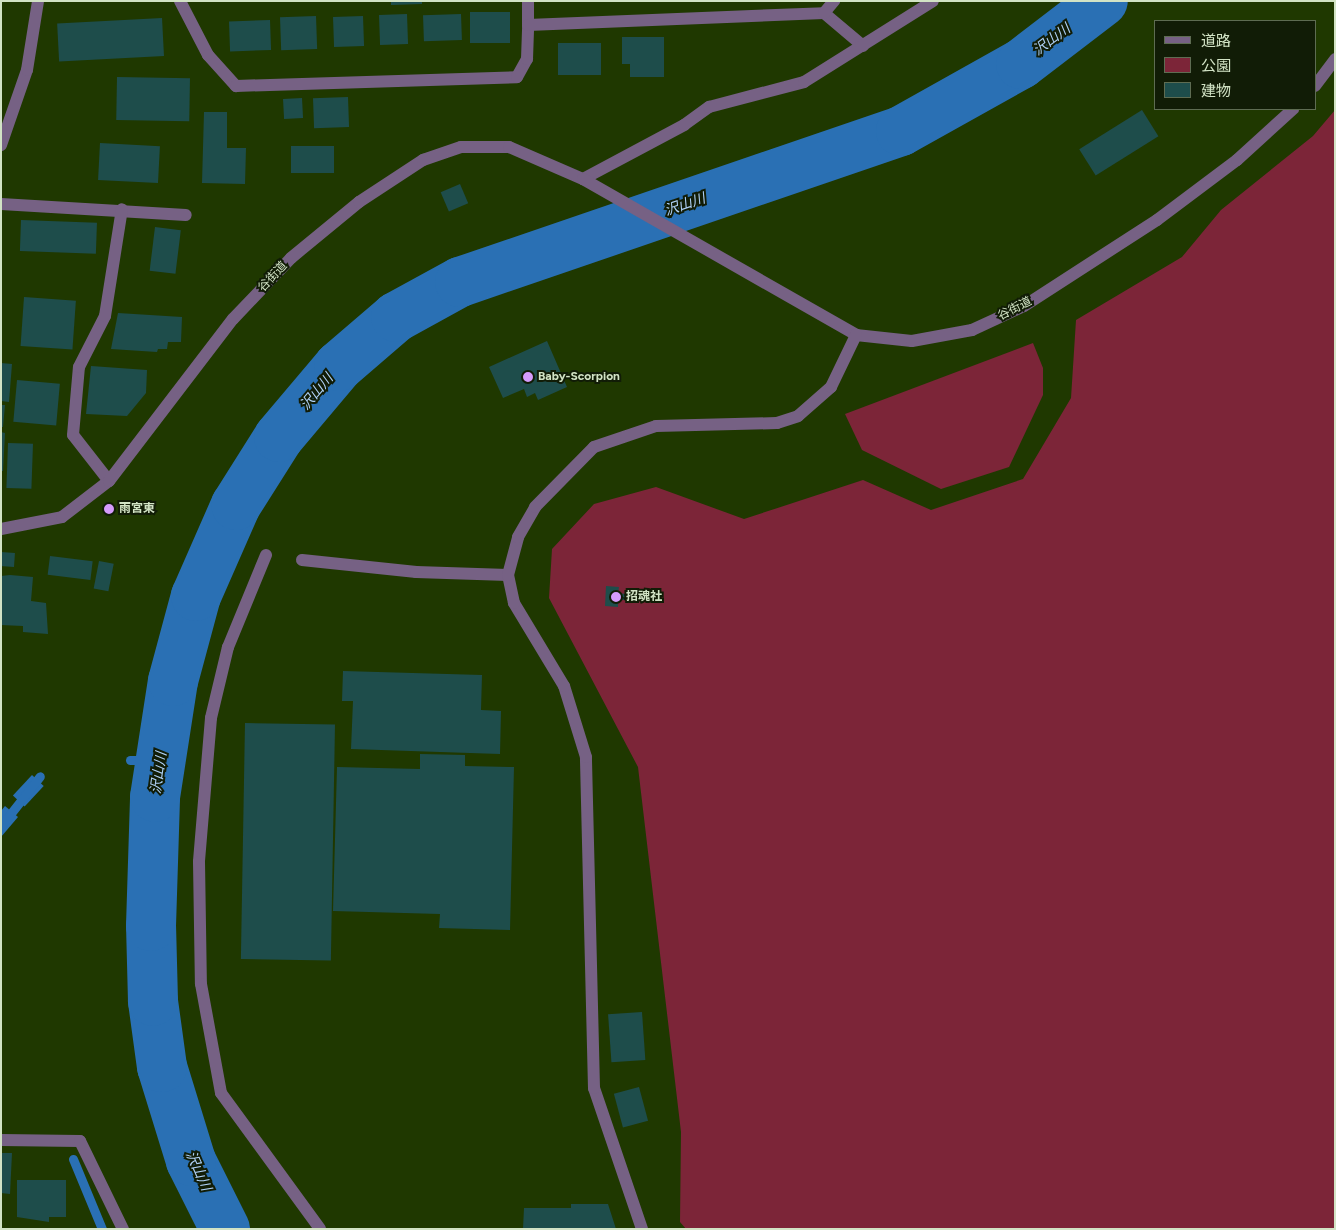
<!DOCTYPE html>
<html>
<head>
<meta charset="utf-8">
<style>
	body { margin:0 }
	#map { position:relative; width:1336px; height:1230px; overflow:hidden; background:#1f3800; font-family:Figtree,"Noto Sans JP",sans-serif }
	div>[style] { position:absolute }
	[style*='--x'] { left:calc(var(--x)*1px); top:calc(var(--y)*1px); width:calc(var(--w)*1px); rotate:calc(var(--a)*1deg) }
	.green>* { inset:0; background:#7c2538 }
	.water>* { inset:0; background:#2a70b4; transform-origin:0 0 }
	.stream>* { height:9px; margin:-4.5px; padding:0 4.5px; transform-origin:4.5px; border-radius:4.5px; background:#2a70b4 }
	.river>* { height:50px; margin:-25px; padding:0 25px; transform-origin:25px; border-radius:25px; background:#2a70b4 }
	.building>* { inset:0; background:#1e4d4b; transform-origin:0 0 }
	.minor>* { height:12px; margin:-6px; padding:0 6px; transform-origin:6px; border-radius:6px; background:#766184 }
	.dots>* { width:14px; height:14px; translate:-50% -50%; box-sizing:border-box; border:2px solid #111c06; border-radius:50% }
	span { translate:-50% -50%; white-space:nowrap; text-align:center; line-height:1.15; -webkit-text-stroke:4px #111c06; paint-order:stroke }
	.street-label { font-size:12px; color:#d2e3c5 }
	.poi-label { font-size:12px; color:#d2e3c5; font-weight:700 }
	.left { translate:0 -50%; text-align:left }
	.water-label { font-size:14px; color:#afd0f5; font-style:italic }
	.frame { position:absolute; inset:0; border:2px solid #d2e3c5; pointer-events:none }
	.legend { position:absolute; left:1154px; top:20px; width:162px; height:90px; box-sizing:border-box; background:#111c06; border:1px solid #5e6c52; margin:0; padding:6px 9px; list-style:none; font-size:15px; color:#d2e3c5 }
	.legend li { display:flex; align-items:center; gap:10px; height:25px }
	.legend b { width:25px; border:1px solid #5e6c52 }
</style>
</head>
<body>
<div id="map">
	<div class="green">
		<i style="clip-path:polygon(1335px 110px,1335px 1229px,686px 1229px,680px 1222px,681px 1132px,638px 767px,549px 598px,552px 549px,594px 504px,656px 487px,744px 519px,863px 480px,931px 510px,1023px 479px,1071px 398px,1076px 320px,1182px 257px,1221px 210px,1313px 136px)"></i>
		<i style="clip-path:polygon(1033px 343px,1043px 368px,1043px 395px,1009px 467px,941px 489px,862px 450px,845px 414px)"></i>
	</div>
	<div class="water">
		<i style="left:32px;top:775px;width:16px;height:28px;rotate:43deg"></i>
		<i style="clip-path:polygon(5px 806px,18px 817px,1px 837px,1px 811px)"></i>
	</div>
	<div class="stream">
		<i style="--x:130;--y:760;--w:29;--a:0"></i>
		<i style="--x:1;--y:826;--w:63;--a:-52"></i>
		<i style="--x:73;--y:1159;--w:76;--a:67.5"></i>
	</div>
	<div class="river">
		<i style="--x:225;--y:1229;--w:76;--a:-116.6"></i>
		<i style="--x:191;--y:1161;--w:98;--a:-107.1"></i>
		<i style="--x:162;--y:1067;--w:67;--a:-97.8"></i>
		<i style="--x:153;--y:1001;--w:75;--a:-91.5"></i>
		<i style="--x:151;--y:926;--w:129;--a:-88.2"></i>
		<i style="--x:155;--y:797;--w:117;--a:-81.2"></i>
		<i style="--x:173;--y:681;--w:88;--a:-74.9"></i>
		<i style="--x:196;--y:596;--w:99;--a:-66.3"></i>
		<i style="--x:236;--y:505;--w:80;--a:-57.7"></i>
		<i style="--x:279;--y:437;--w:93;--a:-49.8"></i>
		<i style="--x:339;--y:366;--w:75;--a:-40.7"></i>
		<i style="--x:396;--y:317;--w:73;--a:-28.7"></i>
		<i style="--x:460;--y:282;--w:466;--a:-18.9"></i>
		<i style="--x:901;--y:131;--w:137;--a:-29.2"></i>
		<i style="--x:1021;--y:64;--w:103;--a:-37.5"></i>
	</div>
	<div class="building">
		<i style="clip-path:polygon(391px 1px,422px 1px,422px 4px,391px 5px)"></i>
		<i style="left:470px;top:12px;width:40px;height:31px"></i>
		<i style="left:407px;top:14px;width:30px;height:28px;rotate:88deg"></i>
		<i style="left:461px;top:14px;width:26px;height:38px;rotate:88deg"></i>
		<i style="left:316px;top:16px;width:33px;height:36px;rotate:88deg"></i>
		<i style="left:363px;top:16px;width:30px;height:30px;rotate:88deg"></i>
		<i style="left:162px;top:18px;width:38px;height:105px;rotate:87deg"></i>
		<i style="left:270px;top:20px;width:30px;height:41px;rotate:88deg"></i>
		<i style="clip-path:polygon(622px 37px,664px 37px,664px 77px,630px 77px,630px 64px,622px 64px)"></i>
		<i style="left:558px;top:43px;width:43px;height:32px"></i>
		<i style="left:117px;top:77px;width:73px;height:43px;rotate:1deg"></i>
		<i style="left:348px;top:97px;width:30px;height:35px;rotate:88deg"></i>
		<i style="left:302px;top:98px;width:20px;height:19px;rotate:87deg"></i>
		<i style="left:1142px;top:110px;width:31px;height:74px;rotate:58deg"></i>
		<i style="clip-path:polygon(204px 112px,227px 112px,227px 148px,246px 148px,245px 184px,202px 183px)"></i>
		<i style="left:100px;top:143px;width:60px;height:37px;rotate:3deg"></i>
		<i style="left:291px;top:146px;width:43px;height:27px"></i>
		<i style="left:460px;top:184px;width:21px;height:21px;rotate:67deg"></i>
		<i style="left:21px;top:220px;width:76px;height:31px;rotate:2deg"></i>
		<i style="left:155px;top:227px;width:26px;height:44px;rotate:7deg"></i>
		<i style="left:24px;top:297px;width:52px;height:49px;rotate:4deg"></i>
		<i style="clip-path:polygon(118px 313px,182px 317px,181px 342px,168px 342px,167px 349px,158px 349px,157px 352px,111px 349px)"></i>
		<i style="clip-path:polygon(547px 341px,567px 387px,538px 400px,535px 393px,527px 397px,524px 389px,503px 398px,489px 367px)"></i>
		<i style="clip-path:polygon(1px 363px,12px 364px,9px 402px,1px 401px)"></i>
		<i style="clip-path:polygon(91px 366px,147px 370px,146px 393px,127px 416px,86px 414px)"></i>
		<i style="left:17px;top:380px;width:43px;height:42px;rotate:5deg"></i>
		<i style="clip-path:polygon(1px 405px,5px 405px,3px 427px,1px 427px)"></i>
		<i style="clip-path:polygon(1px 432px,5px 433px,3px 471px,1px 471px)"></i>
		<i style="left:8px;top:443px;width:25px;height:45px;rotate:2deg"></i>
		<i style="left:1px;top:552px;width:14px;height:14px;rotate:4deg"></i>
		<i style="left:50px;top:556px;width:43px;height:19px;rotate:7deg"></i>
		<i style="left:99px;top:561px;width:15px;height:28px;rotate:11deg"></i>
		<i style="clip-path:polygon(10px 575px,33px 577px,31px 601px,46px 603px,48px 634px,23px 632px,23px 626px,1px 625px,1px 576px)"></i>
		<i style="clip-path:polygon(606px 586px,619px 587px,618px 593px,626px 594px,626px 600px,618px 600px,618px 607px,605px 606px)"></i>
		<i style="clip-path:polygon(343px 671px,482px 675px,481px 710px,501px 711px,500px 754px,351px 749px,353px 701px,342px 701px)"></i>
		<i style="left:245px;top:723px;width:90px;height:236px;rotate:1deg"></i>
		<i style="clip-path:polygon(420px 754px,465px 755px,465px 766px,514px 767px,510px 930px,439px 928px,440px 914px,333px 911px,337px 767px,420px 769px)"></i>
		<i style="left:642px;top:1012px;width:48px;height:34px;rotate:86deg"></i>
		<i style="left:639px;top:1087px;width:35px;height:26px;rotate:75deg"></i>
		<i style="clip-path:polygon(1px 1153px,12px 1153px,10px 1194px,1px 1193px)"></i>
		<i style="clip-path:polygon(17px 1180px,66px 1180px,66px 1217px,49px 1217px,49px 1222px,17px 1217px)"></i>
		<i style="clip-path:polygon(571px 1204px,608px 1204px,616px 1229px,523px 1229px,524px 1208px,571px 1208px)"></i>
	</div>
	<div class="minor">
		<i style="--x:180;--y:1;--w:61;--a:62.6"></i>
		<i style="--x:208;--y:55;--w:42;--a:47.9"></i>
		<i style="--x:236;--y:86;--w:281;--a:-1.8"></i>
		<i style="--x:517;--y:77;--w:21;--a:-61"></i>
		<i style="--x:527;--y:59;--w:34;--a:-88"></i>
		<i style="--x:528;--y:1;--w:24;--a:90"></i>
		<i style="--x:528;--y:25;--w:296;--a:-2.3"></i>
		<i style="--x:824;--y:13;--w:51;--a:40.2"></i>
		<i style="--x:824;--y:13;--w:16;--a:-50"></i>
		<i style="--x:1315;--y:86;--w:34;--a:-53"></i>
		<i style="--x:1;--y:145;--w:79;--a:-70.9"></i>
		<i style="--x:27;--y:70;--w:70;--a:-80.9"></i>
		<i style="--x:583;--y:179;--w:115;--a:-28.1"></i>
		<i style="--x:684;--y:125;--w:31;--a:-36"></i>
		<i style="--x:709;--y:107;--w:98;--a:-14.7"></i>
		<i style="--x:804;--y:82;--w:152;--a:-32.1"></i>
		<i style="--x:1;--y:204;--w:185;--a:3.4"></i>
		<i style="--x:109;--y:481;--w:58;--a:-128"></i>
		<i style="--x:73;--y:435;--w:68;--a:-85"></i>
		<i style="--x:79;--y:367;--w:57;--a:-63"></i>
		<i style="--x:105;--y:316;--w:108;--a:-81"></i>
		<i style="--x:1;--y:529;--w:62;--a:-11.1"></i>
		<i style="--x:62;--y:517;--w:59;--a:-37.5"></i>
		<i style="--x:109;--y:481;--w:204;--a:-52.6"></i>
		<i style="--x:233;--y:319;--w:84;--a:-46.4"></i>
		<i style="--x:291;--y:258;--w:88;--a:-39.5"></i>
		<i style="--x:359;--y:202;--w:77;--a:-33.3"></i>
		<i style="--x:423;--y:160;--w:40;--a:-18.9"></i>
		<i style="--x:461;--y:147;--w:48;--a:0"></i>
		<i style="--x:509;--y:147;--w:81;--a:23.4"></i>
		<i style="--x:583;--y:179;--w:314;--a:29.7"></i>
		<i style="--x:856;--y:335;--w:56;--a:6.1"></i>
		<i style="--x:912;--y:341;--w:61;--a:-10.4"></i>
		<i style="--x:972;--y:330;--w:57;--a:-24.8"></i>
		<i style="--x:1024;--y:306;--w:158;--a:-32.9"></i>
		<i style="--x:1157;--y:220;--w:100;--a:-36.9"></i>
		<i style="--x:1237;--y:160;--w:76;--a:-42.3"></i>
		<i style="--x:266;--y:555;--w:100;--a:112.4"></i>
		<i style="--x:228;--y:647;--w:73;--a:103.5"></i>
		<i style="--x:211;--y:718;--w:144;--a:94.8"></i>
		<i style="--x:199;--y:862;--w:122;--a:89.1"></i>
		<i style="--x:201;--y:984;--w:111;--a:79.6"></i>
		<i style="--x:221;--y:1093;--w:168;--a:53.9"></i>
		<i style="--x:302;--y:560;--w:115;--a:6"></i>
		<i style="--x:416;--y:572;--w:92;--a:1.9"></i>
		<i style="--x:1;--y:1140;--w:79;--a:0.7"></i>
		<i style="--x:80;--y:1141;--w:98;--a:64"></i>
		<i style="--x:642;--y:1229;--w:149;--a:-108.8"></i>
		<i style="--x:594;--y:1088;--w:331;--a:-91.4"></i>
		<i style="--x:586;--y:757;--w:74;--a:-107.2"></i>
		<i style="--x:564;--y:686;--w:97;--a:-121.1"></i>
		<i style="--x:514;--y:603;--w:29;--a:-102"></i>
		<i style="--x:508;--y:575;--w:39;--a:-75"></i>
		<i style="--x:518;--y:537;--w:34;--a:-60"></i>
		<i style="--x:535;--y:507;--w:84;--a:-45.5"></i>
		<i style="--x:594;--y:447;--w:65;--a:-18.7"></i>
		<i style="--x:656;--y:426;--w:121;--a:-1.4"></i>
		<i style="--x:777;--y:423;--w:22;--a:-18"></i>
		<i style="--x:798;--y:416;--w:44;--a:-41.3"></i>
		<i style="--x:831;--y:387;--w:58;--a:-64.3"></i>
	</div>
	<div class="dots">
		<i style="left:528px;top:377px;background:#d59bfb"></i>
		<i style="left:109px;top:509px;background:#d59bfb"></i>
		<i style="left:616px;top:597px;background:#d59bfb"></i>
	</div>
	<div class="street-label">
		<span style="left:273px;top:277px;rotate:-47deg">谷街道</span>
		<span style="left:1015px;top:309px;rotate:-27deg">谷街道</span>
	</div>
	<div class="poi-label">
		<span class="left" style="left:538px;top:377px">Baby-Scorpion</span>
		<span class="left" style="left:119px;top:509px">雨宮東</span>
		<span class="left" style="left:626px;top:597px">招魂社</span>
	</div>
	<div class="water-label">
		<span style="left:1052px;top:40px;rotate:-37deg">沢山川</span>
		<span style="left:685px;top:205px;rotate:-19deg">沢山川</span>
		<span style="left:317px;top:392px;rotate:-50deg">沢山川</span>
		<span style="left:159px;top:773px;rotate:-82deg">沢山川</span>
		<span style="left:198px;top:1171px;rotate:66deg">沢山川</span>
	</div>
	<div class="frame"></div>
	<ul class="legend">
	<li><b style="height:6px;background:#766184"></b>道路</li>
	<li><b style="height:14px;background:#7c2538"></b>公園</li>
	<li><b style="height:14px;background:#1e4d4b"></b>建物</li>
	</ul>
</div>
</body>
</html>
